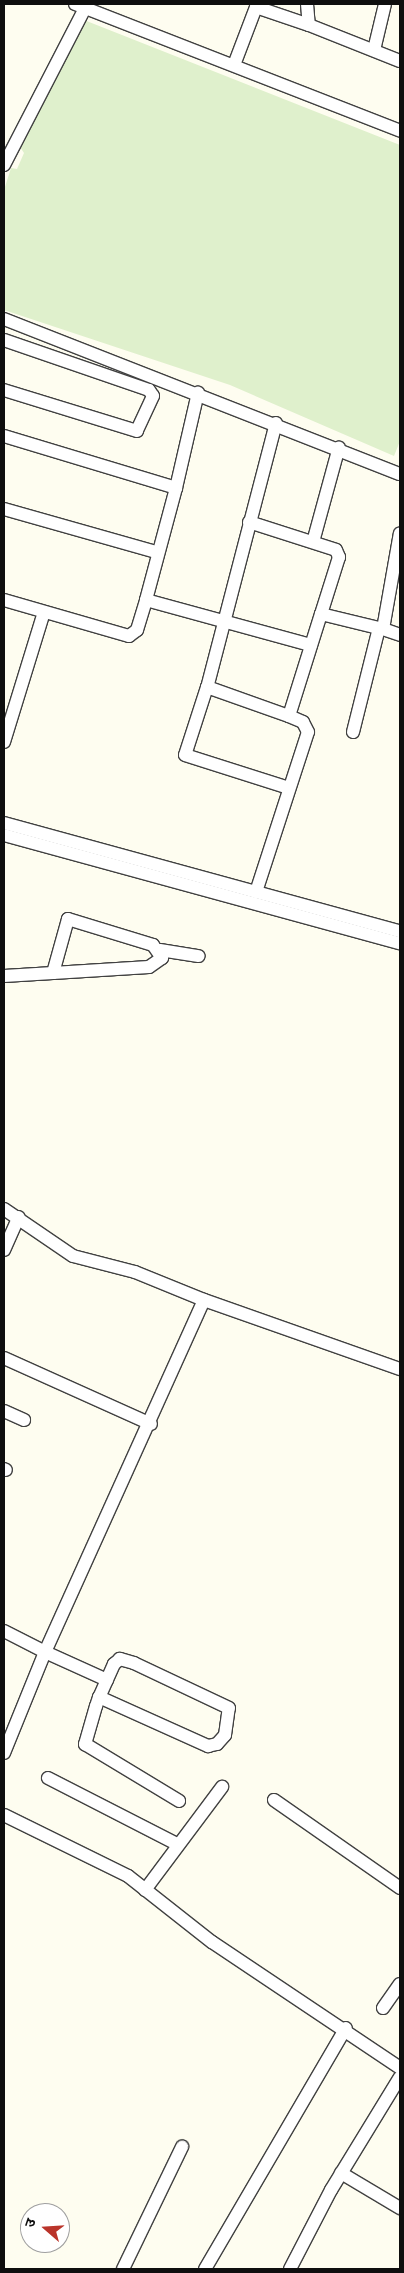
<!DOCTYPE html>
<html>
<head>
<meta charset="utf-8">
<style>
	body { margin:0 }
	#map { position:relative; width:404px; height:2273px; overflow:hidden; background:#fefdf0; font-family:Georgia,"Noto Sans Devanagari",serif }
	div>[style] { position:absolute }
	[style*='--x'] { left:calc(var(--x)*1px); top:calc(var(--y)*1px); width:calc(var(--w)*1px); rotate:calc(var(--a)*1deg) }
	.pitch>* { inset:0; background:#dff0cc }
	.roads { filter:drop-shadow(1px 0 #414141) drop-shadow(-1px 0 #414141) drop-shadow(0 1px #414141) drop-shadow(0 -1px #414141) }
	.minor>* { height:12px; margin:-6px; padding:0 6px; transform-origin:6px; border-radius:6px; background:#fff }
	span { translate:-50% -50%; white-space:nowrap; text-align:center; line-height:1.15; -webkit-text-stroke:5px #fff; paint-order:stroke }
	.frame { position:absolute; inset:0; border:5px solid #0e0e0e; pointer-events:none }
	.north { position:absolute; left:20px; top:2203px; width:50px; height:50px; box-sizing:border-box; background:#fff; border:1px solid #9f9f9f; border-radius:50%; rotate:289deg; font-size:14px; font-weight:700; line-height:20px; text-align:center; color:#0e0e0e }
	.north::after { content:''; display:block; margin:auto; width:18px; height:22px; background:#ba342a; clip-path:polygon(50% 0,100% 100%,50% 72%,0 100%) }
</style>
</head>
<body>
<div id="map">
	<div class="pitch">
		<i style="clip-path:polygon(79px 18px,400px 145px,400px 441px,394px 456px,230px 385px,4px 310px,4px 190px,11px 168px,17px 169px,24px 153px,20px 147px)"></i>
	</div>
	<div class="roads">
		<div class="minor">
			<i style="--x:75;--y:4;--w:349;--a:21.3"></i>
			<i style="--x:307;--y:4;--w:21;--a:85"></i>
			<i style="--x:309;--y:25;--w:98;--a:21.6"></i>
			<i style="--x:374;--y:50;--w:47;--a:-76.6"></i>
			<i style="--x:234;--y:65;--w:62;--a:-69.2"></i>
			<i style="--x:256;--y:7;--w:56;--a:18.8"></i>
			<i style="--x:4;--y:165;--w:181;--a:-62.7"></i>
			<i style="--x:4;--y:319;--w:425;--a:21.4"></i>
			<i style="--x:4;--y:340;--w:153;--a:19"></i>
			<i style="--x:149;--y:390;--w:7;--a:56"></i>
			<i style="--x:153;--y:396;--w:38;--a:115"></i>
			<i style="--x:137;--y:431;--w:139;--a:-162.9"></i>
			<i style="--x:276;--y:423;--w:273;--a:104.6"></i>
			<i style="--x:207;--y:687;--w:71;--a:107.9"></i>
			<i style="--x:185;--y:755;--w:109;--a:17.6"></i>
			<i style="--x:4;--y:436;--w:180;--a:16.8"></i>
			<i style="--x:176;--y:488;--w:98;--a:-77"></i>
			<i style="--x:176;--y:488;--w:116;--a:105"></i>
			<i style="--x:146;--y:600;--w:171;--a:15.3"></i>
			<i style="--x:4;--y:509;--w:158;--a:15.8"></i>
			<i style="--x:249;--y:522;--w:91;--a:17.8"></i>
			<i style="--x:336;--y:550;--w:8;--a:67"></i>
			<i style="--x:339;--y:557;--w:60;--a:107.5"></i>
			<i style="--x:313;--y:542;--w:98;--a:-74.7"></i>
			<i style="--x:4;--y:600;--w:130;--a:16.1"></i>
			<i style="--x:129;--y:636;--w:10;--a:-37"></i>
			<i style="--x:137;--y:630;--w:31;--a:-73"></i>
			<i style="--x:383;--y:629;--w:18;--a:19"></i>
			<i style="--x:207;--y:687;--w:87;--a:19.5"></i>
			<i style="--x:353;--y:732;--w:107;--a:-76"></i>
			<i style="--x:4;--y:742;--w:136;--a:-72.9"></i>
			<i style="--x:4;--y:823;--w:410;--a:15.3"></i>
			<i style="--x:4;--y:835;--w:410;--a:15.3"></i>
			<i style="--x:256;--y:892;--w:168;--a:-72"></i>
			<i style="--x:308;--y:732;--w:11;--a:-117"></i>
			<i style="--x:303;--y:722;--w:15;--a:-157"></i>
			<i style="--x:289;--y:716;--w:107;--a:-72.6"></i>
			<i style="--x:321;--y:614;--w:64;--a:13.6"></i>
			<i style="--x:383;--y:629;--w:97;--a:-80"></i>
			<i style="--x:160;--y:950;--w:39;--a:9"></i>
			<i style="--x:4;--y:976;--w:49;--a:-3.5"></i>
			<i style="--x:53;--y:973;--w:96;--a:-3.6"></i>
			<i style="--x:149;--y:967;--w:16;--a:-35"></i>
			<i style="--x:162;--y:958;--w:16;--a:-125"></i>
			<i style="--x:153;--y:945;--w:89;--a:-163"></i>
			<i style="--x:68;--y:919;--w:56;--a:105.5"></i>
			<i style="--x:4;--y:1209;--w:83;--a:34.3"></i>
			<i style="--x:73;--y:1256;--w:64;--a:14.5"></i>
			<i style="--x:135;--y:1272;--w:74;--a:22.1"></i>
			<i style="--x:4;--y:1250;--w:36;--a:-66"></i>
			<i style="--x:4;--y:1358;--w:161;--a:24.2"></i>
			<i style="--x:4;--y:1411;--w:22;--a:24"></i>
			<i style="--x:4;--y:1469;--w:2;--a:27"></i>
			<i style="--x:4;--y:1631;--w:46;--a:27.1"></i>
			<i style="--x:45;--y:1652;--w:109;--a:112.1"></i>
			<i style="--x:107;--y:1680;--w:68;--a:-155.7"></i>
			<i style="--x:45;--y:1652;--w:386;--a:-65.7"></i>
			<i style="--x:204;--y:1300;--w:208;--a:19.4"></i>
			<i style="--x:99;--y:1697;--w:120;--a:24.2"></i>
			<i style="--x:208;--y:1746;--w:9;--a:-13"></i>
			<i style="--x:217;--y:1744;--w:12;--a:-48"></i>
			<i style="--x:225;--y:1735;--w:27;--a:-82"></i>
			<i style="--x:229;--y:1708;--w:105;--a:-154.7"></i>
			<i style="--x:134;--y:1663;--w:15;--a:-164"></i>
			<i style="--x:120;--y:1659;--w:8;--a:140"></i>
			<i style="--x:114;--y:1664;--w:36;--a:114"></i>
			<i style="--x:99;--y:1697;--w:9;--a:108"></i>
			<i style="--x:96;--y:1706;--w:40;--a:106"></i>
			<i style="--x:85;--y:1744;--w:110;--a:31.2"></i>
			<i style="--x:48;--y:1778;--w:145;--a:27.1"></i>
			<i style="--x:274;--y:1800;--w:154;--a:34.9"></i>
			<i style="--x:4;--y:1815;--w:138;--a:26.2"></i>
			<i style="--x:128;--y:1876;--w:107;--a:38.2"></i>
			<i style="--x:212;--y:1942;--w:226;--a:33.8"></i>
			<i style="--x:145;--y:1890;--w:129;--a:-53.2"></i>
			<i style="--x:383;--y:2008;--w:29;--a:-55"></i>
			<i style="--x:341;--y:2173;--w:69;--a:30.7"></i>
			<i style="--x:123;--y:2269;--w:136;--a:-64.2"></i>
			<i style="--x:205;--y:2269;--w:279;--a:-59.7"></i>
			<i style="--x:290;--y:2269;--w:89;--a:-62.6"></i>
			<i style="--x:331;--y:2190;--w:132;--a:-58.6"></i>
		</div>
	</div>
	<div class="frame"></div>
	<div class="north">उ</div>
</div>
</body>
</html>
